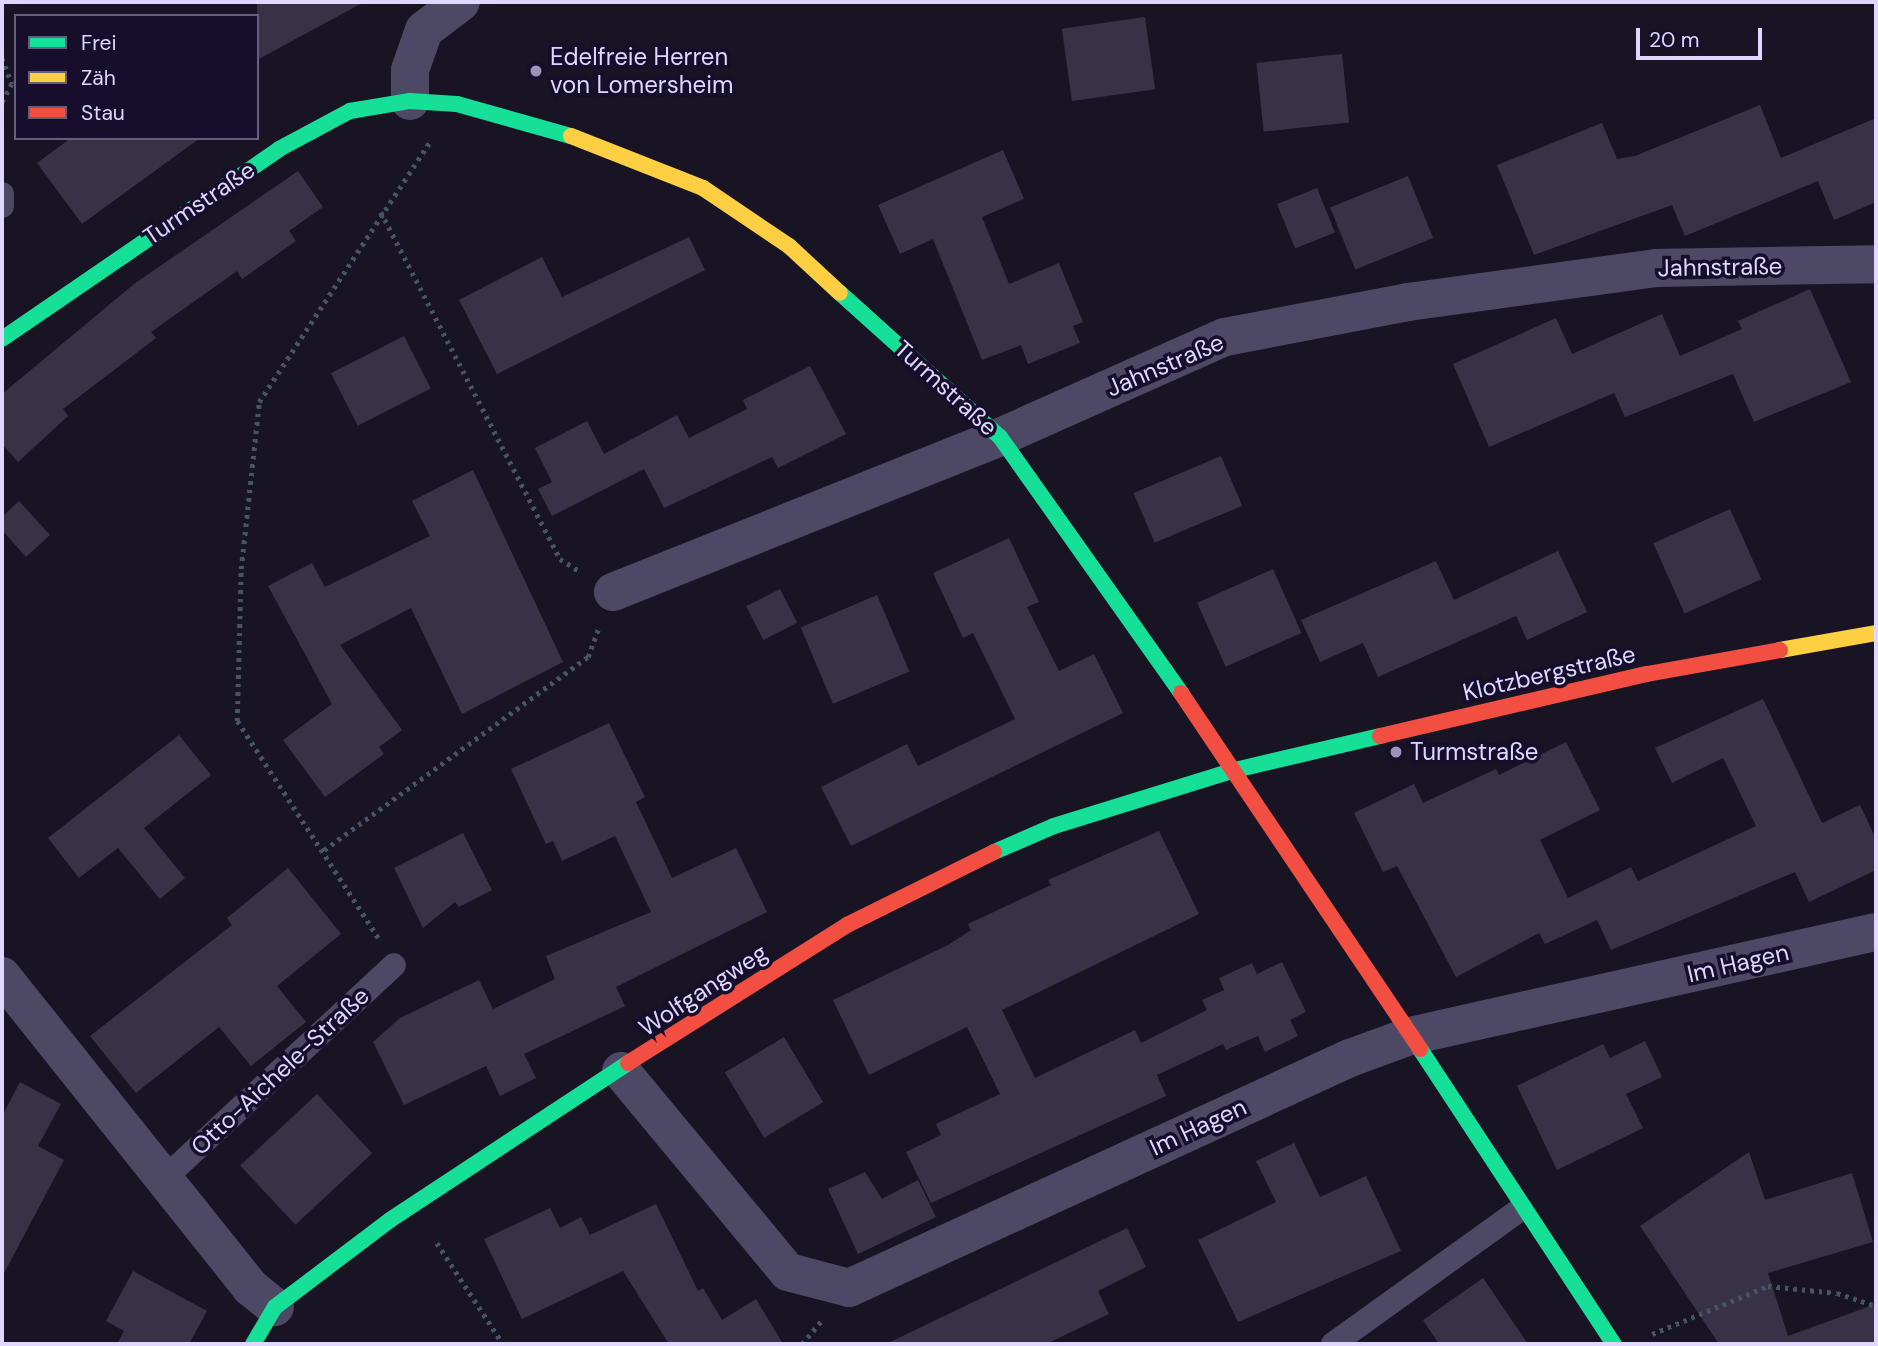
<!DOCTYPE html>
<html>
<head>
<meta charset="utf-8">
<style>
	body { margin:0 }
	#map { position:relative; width:1878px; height:1346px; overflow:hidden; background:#191424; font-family:"DM Sans",sans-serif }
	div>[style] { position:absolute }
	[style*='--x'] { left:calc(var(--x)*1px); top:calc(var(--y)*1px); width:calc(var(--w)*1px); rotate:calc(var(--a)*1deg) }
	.building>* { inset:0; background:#383246; transform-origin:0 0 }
	.path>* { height:4.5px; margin-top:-2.25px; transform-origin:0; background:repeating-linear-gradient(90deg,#475466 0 3.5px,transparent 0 8.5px) }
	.lane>* { height:24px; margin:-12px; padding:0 12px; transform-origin:12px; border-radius:12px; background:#4d4965 }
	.street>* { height:38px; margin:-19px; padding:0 19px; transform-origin:19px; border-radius:19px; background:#4d4965 }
	.fast>* { height:16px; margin:-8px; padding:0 8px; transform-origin:8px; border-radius:8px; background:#16e098 }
	.slow>* { height:16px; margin:-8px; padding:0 8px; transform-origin:8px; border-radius:8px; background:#ffcf43 }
	.jam>* { height:16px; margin:-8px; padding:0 8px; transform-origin:8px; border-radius:8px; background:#f24e42 }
	.dots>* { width:19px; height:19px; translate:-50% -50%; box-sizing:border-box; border:4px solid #160e2a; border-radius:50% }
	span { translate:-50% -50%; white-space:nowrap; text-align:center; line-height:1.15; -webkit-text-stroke:7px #160e2a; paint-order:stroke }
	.poi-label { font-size:24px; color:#dfd7ff }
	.left { translate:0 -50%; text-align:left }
	.street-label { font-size:24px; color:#dfd7ff }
	.frame { position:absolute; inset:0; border:4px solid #dfd7ff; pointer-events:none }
	.legend { position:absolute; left:14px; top:14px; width:245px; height:126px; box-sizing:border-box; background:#160e2a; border:2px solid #665e7f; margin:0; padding:9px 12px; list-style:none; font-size:21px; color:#dfd7ff }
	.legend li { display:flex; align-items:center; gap:14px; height:35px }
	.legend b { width:35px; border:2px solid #665e7f }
	.scale { position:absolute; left:1636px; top:28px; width:126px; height:32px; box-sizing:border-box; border:4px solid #dfd7ff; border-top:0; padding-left:9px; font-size:21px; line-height:24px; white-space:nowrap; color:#dfd7ff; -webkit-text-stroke:5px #160e2a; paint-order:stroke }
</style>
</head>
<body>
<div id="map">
	<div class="building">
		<i style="clip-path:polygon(257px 2px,364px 2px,257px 60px)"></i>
		<i style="left:1145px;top:17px;width:73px;height:84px;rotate:82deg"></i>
		<i style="left:1342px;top:54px;width:69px;height:86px;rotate:84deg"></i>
		<i style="clip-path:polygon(1760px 105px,1781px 158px,1876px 118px,1876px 202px,1834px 220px,1818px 181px,1685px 236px,1672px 205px,1534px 255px,1497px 165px,1602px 123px,1617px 159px,1635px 156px)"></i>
		<i style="clip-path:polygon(71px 138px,200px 138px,82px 224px,37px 163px)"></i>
		<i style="clip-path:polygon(1003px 150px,1024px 199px,982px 217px,1009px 284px,1059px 263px,1083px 322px,1073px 326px,1080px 343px,1028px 364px,1021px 345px,982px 360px,933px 239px,900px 254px,878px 205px)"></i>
		<i style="clip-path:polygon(298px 171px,323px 207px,289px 231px,296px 241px,242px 279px,237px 271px,151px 332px,156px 338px,63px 409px,68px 416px,18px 462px,2px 444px,2px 394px,134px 284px)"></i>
		<i style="left:1408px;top:176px;width:67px;height:84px;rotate:68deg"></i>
		<i style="left:1317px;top:188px;width:48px;height:43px;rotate:68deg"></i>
		<i style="clip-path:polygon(689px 237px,705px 270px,497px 374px,459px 300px,542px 257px,562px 297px)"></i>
		<i style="clip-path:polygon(1810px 289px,1851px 382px,1754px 422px,1733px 374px,1625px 417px,1614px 393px,1489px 447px,1453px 364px,1556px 318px,1572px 354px,1662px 314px,1680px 356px,1742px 329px,1738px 321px)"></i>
		<i style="left:404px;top:336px;width:59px;height:82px;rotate:63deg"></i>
		<i style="clip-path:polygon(810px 366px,846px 434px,778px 468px,772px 457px,664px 508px,644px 469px,552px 516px,538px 489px,552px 482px,535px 448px,587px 421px,604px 454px,677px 415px,689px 438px,747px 409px,743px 400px)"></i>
		<i style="left:1221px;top:456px;width:54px;height:95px;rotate:67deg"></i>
		<i style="clip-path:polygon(473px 470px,563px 662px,462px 714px,411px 608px,340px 645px,402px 730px,379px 747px,384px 754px,325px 797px,283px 740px,332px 704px,268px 586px,312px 563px,325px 587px,430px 536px,412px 501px)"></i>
		<i style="clip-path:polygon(19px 501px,50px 535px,26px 557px,2px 530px,2px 517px)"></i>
		<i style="left:1730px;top:509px;width:77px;height:84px;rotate:66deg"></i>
		<i style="clip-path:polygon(1009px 538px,1039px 602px,1027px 607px,1059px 671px,1094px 654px,1123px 713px,851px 846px,821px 787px,907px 744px,918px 766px,1015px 719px,973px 633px,963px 638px,933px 573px)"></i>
		<i style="clip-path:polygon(1558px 551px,1587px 612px,1527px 640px,1516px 616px,1378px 677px,1363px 643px,1320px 662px,1301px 620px,1436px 561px,1454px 600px)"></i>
		<i style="left:1273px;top:569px;width:70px;height:83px;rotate:66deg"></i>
		<i style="left:780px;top:589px;width:38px;height:38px;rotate:63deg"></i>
		<i style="left:877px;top:595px;width:83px;height:83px;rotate:67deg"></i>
		<i style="clip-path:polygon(1763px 699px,1822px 823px,1860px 805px,1876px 839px,1876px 870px,1809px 902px,1795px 872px,1611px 950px,1597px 920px,1545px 944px,1539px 933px,1456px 977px,1397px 866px,1383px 872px,1354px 813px,1414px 784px,1423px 803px,1496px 769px,1499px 775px,1566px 742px,1600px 810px,1540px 840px,1568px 898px,1631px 867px,1638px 881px,1756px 826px,1723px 758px,1672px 783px,1655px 748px)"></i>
		<i style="clip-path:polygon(609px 723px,645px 797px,636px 802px,672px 878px,736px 848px,767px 912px,616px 987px,625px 1006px,524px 1054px,536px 1078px,500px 1096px,486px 1066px,404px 1105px,373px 1042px,400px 1018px,479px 980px,493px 1009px,555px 979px,546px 956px,651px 912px,615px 836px,562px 861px,553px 841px,546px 844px,511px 769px)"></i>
		<i style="clip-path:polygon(179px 735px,211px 775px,144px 828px,185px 878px,160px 899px,118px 848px,79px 878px,48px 838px)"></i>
		<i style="clip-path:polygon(1159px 831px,1199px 914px,1002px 1010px,1035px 1078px,1135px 1030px,1141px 1043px,1207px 1010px,1202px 1000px,1224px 990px,1219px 978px,1252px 963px,1257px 974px,1282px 962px,1306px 1012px,1290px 1020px,1298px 1036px,1265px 1052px,1258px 1036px,1226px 1050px,1223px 1044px,1157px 1075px,1166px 1096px,931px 1203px,906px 1152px,941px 1135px,936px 1124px,1000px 1094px,967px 1027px,869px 1075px,833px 1000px,948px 945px,971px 930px,968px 924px,1051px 885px,1048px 880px)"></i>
		<i style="clip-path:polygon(463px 833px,492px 890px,459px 907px,455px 902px,423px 928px,394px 868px)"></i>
		<i style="clip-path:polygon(288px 868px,341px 934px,277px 986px,306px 1022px,251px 1066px,219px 1027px,136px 1093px,90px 1036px,232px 925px,227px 918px)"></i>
		<i style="left:784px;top:1037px;width:76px;height:69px;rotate:59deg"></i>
		<i style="clip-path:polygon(1645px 1041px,1662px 1077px,1626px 1094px,1643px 1128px,1557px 1170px,1517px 1086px,1603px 1044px,1610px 1058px)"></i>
		<i style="clip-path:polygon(20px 1082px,61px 1104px,38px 1146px,64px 1160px,2px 1277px,2px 1116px)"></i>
		<i style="left:317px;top:1094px;width:81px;height:105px;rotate:47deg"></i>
		<i style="clip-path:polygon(1294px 1143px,1320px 1197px,1366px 1176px,1401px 1251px,1238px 1322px,1198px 1240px,1276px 1202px,1256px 1161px)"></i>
		<i style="clip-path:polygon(1749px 1152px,1765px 1200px,1852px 1173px,1873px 1242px,1768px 1273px,1788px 1336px,1876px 1304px,1876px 1344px,1719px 1344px,1640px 1226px)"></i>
		<i style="clip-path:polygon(865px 1172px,882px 1199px,918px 1180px,936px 1217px,858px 1254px,828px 1189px)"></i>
		<i style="clip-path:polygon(656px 1204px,698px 1291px,703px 1288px,722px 1320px,756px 1299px,783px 1344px,669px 1344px,623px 1271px,522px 1319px,484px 1239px,550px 1208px,560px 1228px,581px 1217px,590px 1235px)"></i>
		<i style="clip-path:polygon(1127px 1228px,1146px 1267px,1098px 1291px,1109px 1314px,1046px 1344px,886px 1344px)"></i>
		<i style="clip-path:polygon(133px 1271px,207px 1311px,189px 1344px,117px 1344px,124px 1331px,106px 1321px)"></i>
		<i style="clip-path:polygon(1483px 1278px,1528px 1344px,1439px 1344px,1423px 1320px)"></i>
	</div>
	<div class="path">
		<i style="--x:2;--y:58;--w:28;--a:69"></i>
		<i style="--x:12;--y:84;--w:21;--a:118"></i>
		<i style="--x:381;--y:212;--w:390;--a:62.7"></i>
		<i style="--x:560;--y:559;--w:25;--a:32"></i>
		<i style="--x:324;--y:850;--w:327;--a:-36.2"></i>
		<i style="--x:588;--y:657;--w:29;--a:-70"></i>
		<i style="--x:378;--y:938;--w:259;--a:-123"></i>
		<i style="--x:237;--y:721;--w:152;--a:-88.5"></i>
		<i style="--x:241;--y:569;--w:168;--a:-83.8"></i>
		<i style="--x:259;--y:402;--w:311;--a:-56.7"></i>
		<i style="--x:437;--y:1243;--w:121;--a:56.8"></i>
		<i style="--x:1652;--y:1334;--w:126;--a:-22.5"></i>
		<i style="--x:1768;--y:1286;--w:69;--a:5.8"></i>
		<i style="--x:1837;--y:1293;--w:41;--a:18.4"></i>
		<i style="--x:802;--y:1344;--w:30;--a:-50"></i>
	</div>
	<div class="lane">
		<i style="--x:2;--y:194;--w:12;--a:90"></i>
		<i style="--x:166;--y:1177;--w:311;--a:-42.9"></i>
		<i style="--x:1333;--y:1344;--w:231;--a:-35.7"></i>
	</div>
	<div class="street">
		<i style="--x:410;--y:101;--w:31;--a:-90"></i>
		<i style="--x:410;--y:70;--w:42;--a:-70.7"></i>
		<i style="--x:424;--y:30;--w:46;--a:-37.1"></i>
		<i style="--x:613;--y:592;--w:417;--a:-21.8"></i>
		<i style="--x:1000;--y:437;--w:246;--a:-24"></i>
		<i style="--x:1225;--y:337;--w:186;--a:-10.8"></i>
		<i style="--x:1408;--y:302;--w:249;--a:-7.8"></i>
		<i style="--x:1655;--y:268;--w:221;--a:-1"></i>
		<i style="--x:2;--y:976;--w:398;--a:51.4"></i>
		<i style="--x:250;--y:1287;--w:32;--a:39"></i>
		<i style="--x:621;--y:1071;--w:261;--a:50.3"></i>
		<i style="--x:788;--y:1272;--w:63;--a:14.7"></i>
		<i style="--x:849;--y:1288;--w:551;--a:-24.66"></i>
		<i style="--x:1350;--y:1058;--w:64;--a:-20.1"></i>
		<i style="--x:1410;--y:1036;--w:477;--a:-12.6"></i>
	</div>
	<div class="fast">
		<i style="--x:840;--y:293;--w:215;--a:42"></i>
		<i style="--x:1000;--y:437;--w:314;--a:54.7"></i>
		<i style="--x:2;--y:339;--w:336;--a:-34.4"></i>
		<i style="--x:279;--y:149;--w:81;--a:-28.2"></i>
		<i style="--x:350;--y:111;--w:61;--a:-9.5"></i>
		<i style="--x:410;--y:101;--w:47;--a:3.7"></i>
		<i style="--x:457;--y:104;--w:118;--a:15.7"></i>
		<i style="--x:994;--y:852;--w:65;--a:-23.4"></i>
		<i style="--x:1054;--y:826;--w:189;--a:-17.2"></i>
		<i style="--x:1235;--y:770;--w:149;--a:-13.2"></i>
		<i style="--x:1420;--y:1049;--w:353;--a:56.7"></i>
		<i style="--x:253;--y:1344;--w:43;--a:-59.3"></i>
		<i style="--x:275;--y:1307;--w:144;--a:-37.1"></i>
		<i style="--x:390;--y:1220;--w:285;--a:-33.4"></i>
	</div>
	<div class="slow">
		<i style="--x:571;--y:136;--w:142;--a:21.5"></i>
		<i style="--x:703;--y:188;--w:104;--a:34"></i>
		<i style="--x:789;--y:246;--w:69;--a:42.7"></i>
		<i style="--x:1780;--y:650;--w:97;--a:-10"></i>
	</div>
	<div class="jam">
		<i style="--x:1181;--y:693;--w:429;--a:56.1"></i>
		<i style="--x:1380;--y:736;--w:274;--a:-13.1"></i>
		<i style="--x:1647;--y:674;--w:135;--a:-10.2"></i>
		<i style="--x:628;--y:1063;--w:259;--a:-32.2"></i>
		<i style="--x:847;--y:925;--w:164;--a:-26.4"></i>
	</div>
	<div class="dots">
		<i style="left:536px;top:71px;background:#9a93b2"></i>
		<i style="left:1396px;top:752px;background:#9a93b2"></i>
	</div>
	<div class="poi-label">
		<span class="left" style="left:550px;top:71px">Edelfreie Herren<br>von Lomersheim</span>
		<span class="left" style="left:1410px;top:752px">Turmstraße</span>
	</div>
	<div class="street-label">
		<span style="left:199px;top:203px;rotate:-34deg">Turmstraße</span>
		<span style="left:1720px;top:267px;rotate:-1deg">Jahnstraße</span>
		<span style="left:1165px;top:365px;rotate:-23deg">Jahnstraße</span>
		<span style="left:946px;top:388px;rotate:42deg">Turmstraße</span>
		<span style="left:1549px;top:673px;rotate:-13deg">Klotzbergstraße</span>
		<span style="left:1738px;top:963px;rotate:-13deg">Im Hagen</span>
		<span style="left:703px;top:990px;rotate:-33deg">Wolfgangweg</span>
		<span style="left:280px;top:1071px;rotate:-43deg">Otto-Aichele-Straße</span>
		<span style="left:1198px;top:1127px;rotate:-25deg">Im Hagen</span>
	</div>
	<div class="frame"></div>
	<ul class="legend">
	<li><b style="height:9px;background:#16e098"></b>Frei</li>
	<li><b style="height:9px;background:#ffcf43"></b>Zäh</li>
	<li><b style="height:9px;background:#f24e42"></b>Stau</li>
	</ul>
	<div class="scale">20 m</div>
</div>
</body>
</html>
